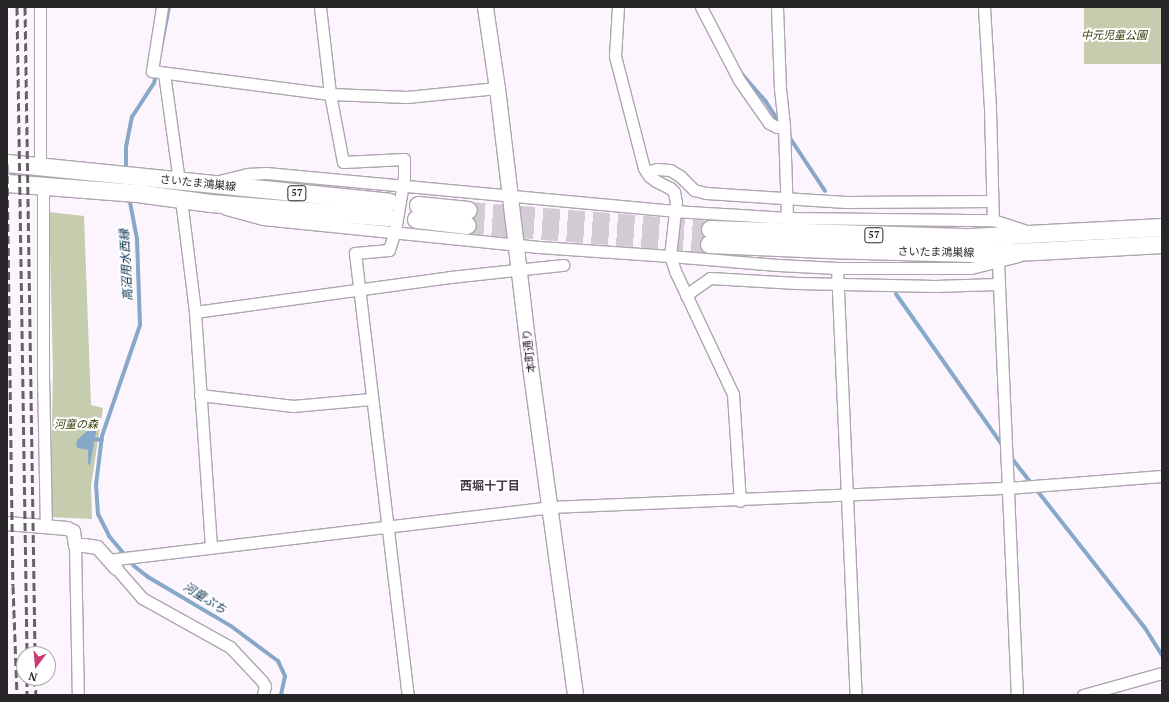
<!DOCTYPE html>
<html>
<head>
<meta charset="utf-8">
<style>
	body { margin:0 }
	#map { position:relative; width:1169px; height:702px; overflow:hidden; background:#fdf5fe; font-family:"PT Serif","Noto Sans JP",serif }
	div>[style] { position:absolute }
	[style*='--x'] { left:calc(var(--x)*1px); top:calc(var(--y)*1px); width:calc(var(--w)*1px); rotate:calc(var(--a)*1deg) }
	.green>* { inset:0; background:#c6ccae; transform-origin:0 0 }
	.water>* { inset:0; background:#87a8c8 }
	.stream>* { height:4px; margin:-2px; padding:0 2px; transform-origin:2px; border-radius:2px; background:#87a8c8 }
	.primary-tunnel>* { height:17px; margin-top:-8.5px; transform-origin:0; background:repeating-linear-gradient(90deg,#d3ccd4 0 17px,transparent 0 25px) }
	.roads { filter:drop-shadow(1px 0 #aea5b0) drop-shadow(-1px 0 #aea5b0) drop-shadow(0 1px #aea5b0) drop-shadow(0 -1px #aea5b0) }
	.minor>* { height:11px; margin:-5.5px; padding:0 5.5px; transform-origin:5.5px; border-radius:5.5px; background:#fff }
	.tertiary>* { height:13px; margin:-6.5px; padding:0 6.5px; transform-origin:6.5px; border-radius:6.5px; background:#fff }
	.secondary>* { height:15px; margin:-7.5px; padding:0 7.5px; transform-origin:7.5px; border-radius:7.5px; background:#fff }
	.primary>* { height:17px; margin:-8.5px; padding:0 8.5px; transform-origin:8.5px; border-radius:8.5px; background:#fff }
	.rail>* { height:3px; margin-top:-1.5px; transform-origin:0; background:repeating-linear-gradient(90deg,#666167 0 8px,transparent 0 12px) }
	span { translate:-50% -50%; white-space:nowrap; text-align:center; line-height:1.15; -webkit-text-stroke:4px #fff; paint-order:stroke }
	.shield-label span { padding:1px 3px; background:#fff; border:1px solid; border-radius:3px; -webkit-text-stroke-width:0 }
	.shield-label { font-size:10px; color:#29262a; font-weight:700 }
	.park-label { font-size:11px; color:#363c09; font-style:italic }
	.street-label { font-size:11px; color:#29262a }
	.water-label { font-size:12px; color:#0c3353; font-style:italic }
	.neighbourhood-label { font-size:12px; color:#423a44; font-weight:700 }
	.frame { position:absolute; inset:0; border:8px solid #29262a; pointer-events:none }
	.north { position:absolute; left:16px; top:646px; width:40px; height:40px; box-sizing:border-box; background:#fff; border:1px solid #a9a8aa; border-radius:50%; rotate:196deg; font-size:11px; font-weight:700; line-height:16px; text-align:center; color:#29262a }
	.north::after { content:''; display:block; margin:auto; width:14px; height:18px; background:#c73c71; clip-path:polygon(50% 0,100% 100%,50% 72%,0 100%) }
</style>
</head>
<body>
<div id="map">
	<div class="green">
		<i style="left:1084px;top:7px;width:78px;height:57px"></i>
		<i style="clip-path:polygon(49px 212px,84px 216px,91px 405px,103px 408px,91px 486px,92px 519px,50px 517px,53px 371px)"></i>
	</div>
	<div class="water">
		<i style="clip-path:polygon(95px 418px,98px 420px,90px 466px,88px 463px,88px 450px,78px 448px,76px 445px,77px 440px,85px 433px)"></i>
	</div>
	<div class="stream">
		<i style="--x:159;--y:58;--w:52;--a:-78.9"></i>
		<i style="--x:741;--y:73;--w:38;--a:49"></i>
		<i style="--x:766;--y:102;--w:27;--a:57"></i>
		<i style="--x:788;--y:135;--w:67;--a:56.5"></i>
		<i style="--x:126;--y:172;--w:25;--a:-90"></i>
		<i style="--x:126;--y:147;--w:31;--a:-79"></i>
		<i style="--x:132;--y:117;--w:40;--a:-57.1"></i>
		<i style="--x:154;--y:83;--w:11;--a:-75"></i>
		<i style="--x:129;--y:197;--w:43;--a:79.2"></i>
		<i style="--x:137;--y:239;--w:86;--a:88"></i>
		<i style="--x:140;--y:325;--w:117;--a:108.9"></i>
		<i style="--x:102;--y:436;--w:49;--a:97"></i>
		<i style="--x:96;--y:485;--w:29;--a:86"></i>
		<i style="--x:98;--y:514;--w:25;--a:63"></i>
		<i style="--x:109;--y:536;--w:39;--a:50"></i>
		<i style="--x:134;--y:566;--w:18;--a:38"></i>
		<i style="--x:148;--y:577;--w:96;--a:30.6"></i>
		<i style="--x:231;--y:626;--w:59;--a:36.7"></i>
		<i style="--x:278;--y:661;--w:17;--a:65"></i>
		<i style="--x:285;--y:676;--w:19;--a:102"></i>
		<i style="--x:896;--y:294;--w:186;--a:54.9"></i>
		<i style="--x:94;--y:439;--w:8;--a:7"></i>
		<i style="--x:1010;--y:456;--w:219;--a:51.9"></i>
		<i style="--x:1145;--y:628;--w:32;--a:58"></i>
	</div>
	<div class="primary-tunnel">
		<i style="--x:468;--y:210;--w:243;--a:4.5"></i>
		<i style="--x:467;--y:225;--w:243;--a:4.5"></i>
	</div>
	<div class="roads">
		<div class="minor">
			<i style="--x:40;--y:7;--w:159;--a:90"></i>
			<i style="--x:162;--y:7;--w:65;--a:98.9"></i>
			<i style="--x:152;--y:71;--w:179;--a:7.4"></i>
			<i style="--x:330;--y:94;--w:77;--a:2.2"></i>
			<i style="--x:407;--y:97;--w:90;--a:-5.7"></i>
			<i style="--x:320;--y:7;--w:88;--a:83.4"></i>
			<i style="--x:330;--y:94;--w:69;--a:79.2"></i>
			<i style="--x:343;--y:162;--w:61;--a:-2.8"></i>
			<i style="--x:404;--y:159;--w:18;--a:90"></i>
			<i style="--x:404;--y:177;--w:55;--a:99.5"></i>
			<i style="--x:395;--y:231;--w:20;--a:108"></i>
			<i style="--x:389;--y:250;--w:34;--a:175"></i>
			<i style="--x:355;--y:253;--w:445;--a:83.2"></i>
			<i style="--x:618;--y:7;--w:49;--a:93.5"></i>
			<i style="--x:615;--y:56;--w:116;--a:75.5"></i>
			<i style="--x:644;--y:168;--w:9;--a:58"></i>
			<i style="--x:649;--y:176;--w:9;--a:36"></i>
			<i style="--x:656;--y:181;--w:16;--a:27"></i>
			<i style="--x:670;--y:188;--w:6;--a:45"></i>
			<i style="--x:674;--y:192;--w:10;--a:79"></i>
			<i style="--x:676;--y:202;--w:54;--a:96.3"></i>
			<i style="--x:670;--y:256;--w:18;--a:71"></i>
			<i style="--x:676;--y:273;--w:134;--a:64.8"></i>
			<i style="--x:733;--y:394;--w:107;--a:86.3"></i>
			<i style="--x:701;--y:7;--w:82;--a:62.5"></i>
			<i style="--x:739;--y:80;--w:52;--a:55.1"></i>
			<i style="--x:769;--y:123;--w:9;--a:27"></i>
			<i style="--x:777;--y:127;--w:7;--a:-8"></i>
			<i style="--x:777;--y:7;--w:81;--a:87.9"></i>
			<i style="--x:780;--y:88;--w:38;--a:84"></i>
			<i style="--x:784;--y:126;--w:92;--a:88.1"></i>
			<i style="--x:984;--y:7;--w:102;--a:86.6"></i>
			<i style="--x:990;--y:109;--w:111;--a:88.5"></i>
			<i style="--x:164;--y:73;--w:109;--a:82.1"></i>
			<i style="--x:647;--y:172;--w:10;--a:-17"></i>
			<i style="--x:657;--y:169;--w:13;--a:4"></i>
			<i style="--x:670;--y:170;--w:12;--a:31"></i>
			<i style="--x:680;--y:176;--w:20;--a:45"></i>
			<i style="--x:694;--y:190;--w:12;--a:14"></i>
			<i style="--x:706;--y:193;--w:140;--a:3.7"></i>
			<i style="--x:846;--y:202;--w:146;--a:-0.4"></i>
			<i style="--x:219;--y:181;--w:30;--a:-14"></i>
			<i style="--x:248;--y:174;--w:18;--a:-3"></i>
			<i style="--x:266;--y:173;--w:410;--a:5.3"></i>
			<i style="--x:674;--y:211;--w:113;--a:3.5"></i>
			<i style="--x:787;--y:218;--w:206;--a:0.6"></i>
			<i style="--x:993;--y:220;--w:36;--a:18"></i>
			<i style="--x:43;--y:185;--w:190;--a:90"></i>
			<i style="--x:43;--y:375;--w:151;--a:88.9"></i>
			<i style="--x:181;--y:199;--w:114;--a:82.9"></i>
			<i style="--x:195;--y:312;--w:236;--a:86.1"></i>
			<i style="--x:226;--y:209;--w:38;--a:15"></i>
			<i style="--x:263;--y:219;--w:277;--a:5.8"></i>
			<i style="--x:539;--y:247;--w:131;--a:3.9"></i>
			<i style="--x:670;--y:256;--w:108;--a:4.8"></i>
			<i style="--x:778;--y:265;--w:59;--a:2.9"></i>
			<i style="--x:837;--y:268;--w:134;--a:0"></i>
			<i style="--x:971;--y:268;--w:49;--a:-14.3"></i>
			<i style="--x:998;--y:262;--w:433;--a:87.5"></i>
			<i style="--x:837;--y:268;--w:427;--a:87.5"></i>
			<i style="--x:686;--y:295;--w:29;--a:-35"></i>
			<i style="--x:710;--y:278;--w:87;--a:3.3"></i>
			<i style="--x:797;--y:283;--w:138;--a:1.2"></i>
			<i style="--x:935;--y:286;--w:62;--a:-1.8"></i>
			<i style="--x:195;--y:312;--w:257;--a:-7.8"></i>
			<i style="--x:450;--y:277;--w:114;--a:-6.1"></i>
			<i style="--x:200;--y:395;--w:94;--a:6.7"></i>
			<i style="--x:293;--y:406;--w:78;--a:-5.1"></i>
			<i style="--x:75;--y:545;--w:150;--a:88.9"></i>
			<i style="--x:108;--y:560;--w:445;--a:-6.8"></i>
			<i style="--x:550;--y:507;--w:458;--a:-2.4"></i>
			<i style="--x:1008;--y:488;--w:154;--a:-4.5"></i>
			<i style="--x:116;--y:568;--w:40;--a:49"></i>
			<i style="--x:142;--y:598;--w:101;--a:29.1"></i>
			<i style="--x:230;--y:647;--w:47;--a:46.7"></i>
			<i style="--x:262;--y:681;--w:6;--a:59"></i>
			<i style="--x:265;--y:686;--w:9;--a:103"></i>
			<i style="--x:1083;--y:695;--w:82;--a:-15.6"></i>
		</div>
		<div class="tertiary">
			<i style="--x:7;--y:523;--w:60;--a:4.8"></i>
			<i style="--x:67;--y:528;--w:7;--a:27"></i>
			<i style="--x:73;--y:531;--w:14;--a:82"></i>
			<i style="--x:75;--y:545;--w:9;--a:0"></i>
			<i style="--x:84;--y:545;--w:13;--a:9"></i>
			<i style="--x:97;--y:547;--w:28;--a:48"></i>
		</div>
		<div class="secondary">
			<i style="--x:485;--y:7;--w:82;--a:81.6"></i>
			<i style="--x:497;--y:88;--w:280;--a:83.2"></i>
			<i style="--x:530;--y:366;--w:332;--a:82.2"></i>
		</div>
		<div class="primary">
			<i style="--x:7;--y:163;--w:384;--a:5.8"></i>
			<i style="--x:7;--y:183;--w:130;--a:4.4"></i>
			<i style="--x:137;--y:193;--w:74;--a:7.8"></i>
			<i style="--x:210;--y:203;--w:178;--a:4.5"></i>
			<i style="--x:418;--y:205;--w:50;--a:5.7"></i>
			<i style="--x:416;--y:219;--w:51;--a:6.7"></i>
			<i style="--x:710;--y:229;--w:260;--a:1.8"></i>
			<i style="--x:970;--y:237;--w:192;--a:-3"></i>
			<i style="--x:709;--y:244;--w:117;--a:2.4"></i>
			<i style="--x:826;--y:249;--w:146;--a:1.6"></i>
			<i style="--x:972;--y:253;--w:64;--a:-1.8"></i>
			<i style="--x:1036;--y:251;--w:126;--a:-3.2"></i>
		</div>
	</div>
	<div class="rail">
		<i style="--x:17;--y:7;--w:647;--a:89.11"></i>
		<i style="--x:25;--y:7;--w:647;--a:89.11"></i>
		<i style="--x:7;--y:164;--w:422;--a:89.2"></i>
		<i style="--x:13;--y:586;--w:109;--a:87.9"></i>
		<i style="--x:27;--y:678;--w:17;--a:90"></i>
		<i style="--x:35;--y:678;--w:17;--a:87"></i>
	</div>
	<div class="shield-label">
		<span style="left:297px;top:193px">57</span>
		<span style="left:874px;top:235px">57</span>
	</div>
	<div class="park-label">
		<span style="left:1114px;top:35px">中元児童公園</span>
		<span style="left:76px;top:424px">河童の森</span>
	</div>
	<div class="street-label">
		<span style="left:198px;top:183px;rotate:6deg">さいたま鴻巣線</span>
		<span style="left:936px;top:252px;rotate:1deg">さいたま鴻巣線</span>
		<span style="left:529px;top:351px;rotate:-97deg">本町通り</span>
	</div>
	<div class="water-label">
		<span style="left:126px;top:265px;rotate:-93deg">高沼用水西縁</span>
		<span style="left:205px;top:598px;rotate:32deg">河童ぶち</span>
	</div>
	<div class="neighbourhood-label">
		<span style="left:490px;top:486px">西堀十丁目</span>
	</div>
	<div class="frame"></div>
	<div class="north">N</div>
</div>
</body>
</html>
